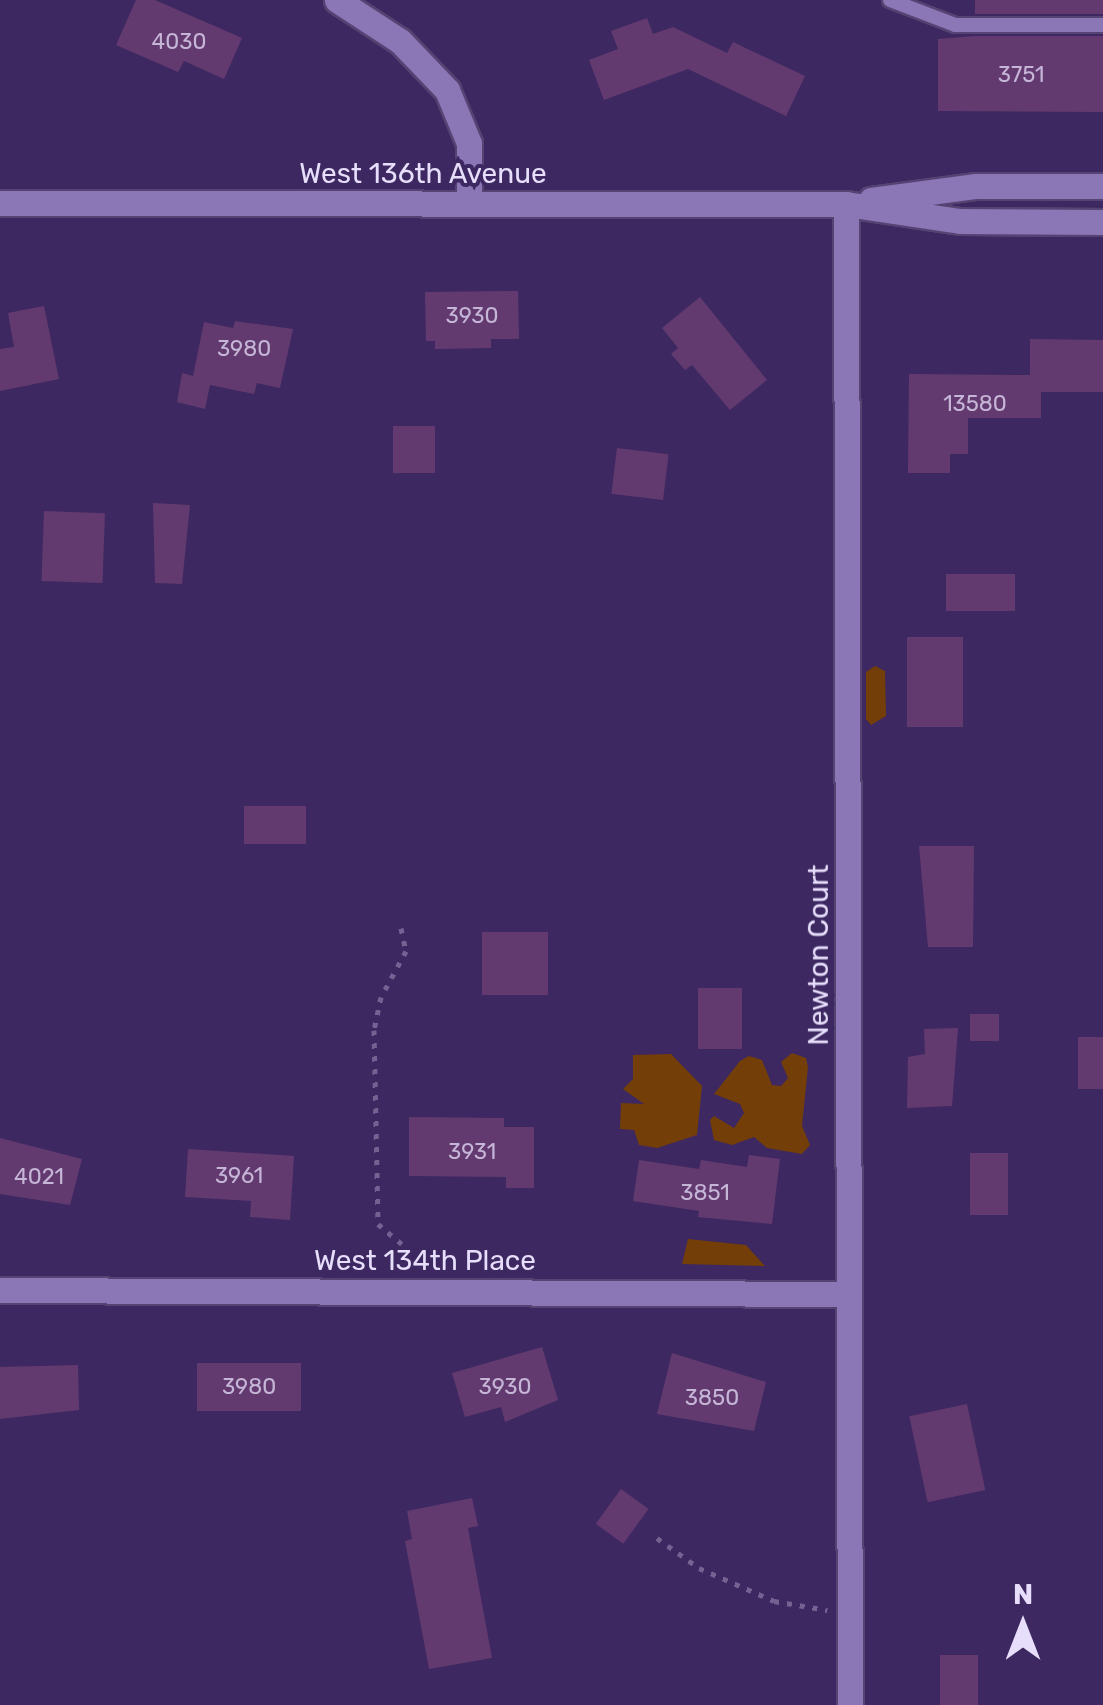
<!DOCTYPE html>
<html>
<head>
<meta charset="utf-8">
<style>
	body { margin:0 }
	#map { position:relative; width:1103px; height:1705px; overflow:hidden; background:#3d2861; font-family:Rubik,sans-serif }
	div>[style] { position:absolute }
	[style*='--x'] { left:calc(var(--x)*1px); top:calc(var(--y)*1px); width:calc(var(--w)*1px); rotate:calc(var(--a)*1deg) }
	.green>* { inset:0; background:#733e08 }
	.building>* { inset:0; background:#633a6f; transform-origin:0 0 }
	.path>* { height:5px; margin-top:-2.5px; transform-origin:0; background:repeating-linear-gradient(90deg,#736292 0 5px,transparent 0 13px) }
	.roads { filter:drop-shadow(2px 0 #574373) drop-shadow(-2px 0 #574373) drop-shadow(0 2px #574373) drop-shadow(0 -2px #574373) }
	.lane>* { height:14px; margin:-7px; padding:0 7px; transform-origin:7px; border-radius:7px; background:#8b76b6 }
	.street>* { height:25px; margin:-12.5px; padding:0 12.5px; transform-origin:12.5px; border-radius:12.5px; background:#8b76b6 }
	.secondary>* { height:25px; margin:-12.5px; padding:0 12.5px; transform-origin:12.5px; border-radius:12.5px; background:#8b76b6 }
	span { translate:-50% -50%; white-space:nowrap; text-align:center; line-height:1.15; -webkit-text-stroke:8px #3d2861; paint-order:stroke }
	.number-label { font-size:22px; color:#c5b5d7 }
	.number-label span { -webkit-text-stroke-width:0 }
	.street-label { font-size:28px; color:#e6defa }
	.north { position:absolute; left:973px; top:1575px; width:100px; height:100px; -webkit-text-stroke:8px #3d2861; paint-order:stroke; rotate:0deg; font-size:28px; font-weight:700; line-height:40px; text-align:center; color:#e6defa }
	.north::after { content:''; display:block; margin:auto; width:35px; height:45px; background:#e6defa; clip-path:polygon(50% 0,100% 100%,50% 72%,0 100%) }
</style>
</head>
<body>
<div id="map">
	<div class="green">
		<i style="clip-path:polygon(875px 666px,885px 671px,886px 716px,871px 725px,866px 719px,866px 672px)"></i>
		<i style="clip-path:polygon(792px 1053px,806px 1058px,808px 1067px,802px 1126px,810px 1145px,802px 1154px,767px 1148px,754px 1137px,732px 1145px,714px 1140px,710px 1120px,714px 1116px,734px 1128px,744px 1113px,740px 1104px,714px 1094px,740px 1061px,749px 1056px,762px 1060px,772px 1085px,781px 1086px,788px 1078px,781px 1062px)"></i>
		<i style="clip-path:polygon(671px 1054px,702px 1086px,697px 1135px,657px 1148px,639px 1145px,634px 1130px,620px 1129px,621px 1103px,644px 1104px,623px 1089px,633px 1079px,633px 1055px)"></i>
		<i style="clip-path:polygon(688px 1239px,746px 1245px,765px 1266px,682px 1264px)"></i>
	</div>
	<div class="building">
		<i style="clip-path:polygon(136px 0,155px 0,242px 38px,224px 79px,184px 61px,178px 72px,116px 45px)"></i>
		<i style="left:975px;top:0;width:128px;height:14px"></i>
		<i style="clip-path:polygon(647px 18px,653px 34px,673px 27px,727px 53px,733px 42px,805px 76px,786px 116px,688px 69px,604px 100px,589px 60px,618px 49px,611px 31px)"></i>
		<i style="clip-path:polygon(975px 36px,1103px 36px,1103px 112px,938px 111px,938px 39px)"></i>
		<i style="clip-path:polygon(518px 291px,519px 339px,491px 339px,491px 348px,435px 349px,435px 341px,426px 341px,425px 292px)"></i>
		<i style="clip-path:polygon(700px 297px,767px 380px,730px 410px,692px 365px,685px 370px,671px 354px,678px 348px,662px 328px)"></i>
		<i style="clip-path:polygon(44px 306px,59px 379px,0 391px,0 349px,14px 347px,8px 313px)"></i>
		<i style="clip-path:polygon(235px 321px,293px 329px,280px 388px,257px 383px,254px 394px,210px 385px,205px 409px,177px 402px,182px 373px,193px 376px,204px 322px,233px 328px)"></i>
		<i style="clip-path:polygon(1030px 339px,1103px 340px,1103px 392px,1041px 392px,1041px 418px,968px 418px,968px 454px,950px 454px,950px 473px,908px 473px,909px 374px,1030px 375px)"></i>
		<i style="left:435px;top:426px;width:47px;height:42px;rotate:90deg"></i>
		<i style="left:617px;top:448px;width:52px;height:46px;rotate:7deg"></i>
		<i style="clip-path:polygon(153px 503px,190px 505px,182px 584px,155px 583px)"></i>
		<i style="left:44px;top:511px;width:61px;height:70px;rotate:2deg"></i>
		<i style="left:946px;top:574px;width:69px;height:37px"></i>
		<i style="left:907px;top:637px;width:56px;height:90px"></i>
		<i style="left:306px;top:806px;width:38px;height:62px;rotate:90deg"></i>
		<i style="clip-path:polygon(919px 846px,974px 846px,973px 947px,928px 947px)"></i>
		<i style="left:482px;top:932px;width:66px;height:63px"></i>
		<i style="left:698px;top:988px;width:44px;height:61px"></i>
		<i style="left:970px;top:1014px;width:29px;height:27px"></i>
		<i style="clip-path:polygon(958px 1028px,952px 1106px,907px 1108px,908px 1057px,925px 1054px,924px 1029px)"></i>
		<i style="left:1078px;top:1037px;width:25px;height:52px"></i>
		<i style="clip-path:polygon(409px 1117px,504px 1118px,504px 1127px,534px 1127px,534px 1188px,506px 1188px,506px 1177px,409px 1176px)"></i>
		<i style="clip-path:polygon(0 1138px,82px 1159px,70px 1205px,0 1194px)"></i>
		<i style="clip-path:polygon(188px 1149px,294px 1156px,290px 1220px,250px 1217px,251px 1201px,185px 1197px)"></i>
		<i style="left:970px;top:1153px;width:38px;height:62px"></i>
		<i style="clip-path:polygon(749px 1155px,780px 1159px,772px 1224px,698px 1217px,699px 1211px,633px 1201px,639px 1160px,699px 1169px,701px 1160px,747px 1167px)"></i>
		<i style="clip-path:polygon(542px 1347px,558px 1400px,505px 1422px,501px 1407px,465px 1417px,452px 1373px)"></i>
		<i style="clip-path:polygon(672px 1353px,766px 1382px,754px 1431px,657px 1414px)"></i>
		<i style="left:301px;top:1363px;width:48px;height:104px;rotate:90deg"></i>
		<i style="clip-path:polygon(78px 1365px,79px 1410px,0 1419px,0 1367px)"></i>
		<i style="left:967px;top:1404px;width:88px;height:59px;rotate:78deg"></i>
		<i style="left:621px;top:1489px;width:34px;height:43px;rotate:36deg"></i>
		<i style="clip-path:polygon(472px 1498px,478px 1526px,468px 1528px,492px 1658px,429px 1669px,405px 1541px,412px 1539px,407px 1511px)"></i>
		<i style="left:940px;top:1655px;width:38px;height:50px"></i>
	</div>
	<div class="path">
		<i style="--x:401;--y:928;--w:24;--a:78"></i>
		<i style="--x:406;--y:951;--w:52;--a:118.5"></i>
		<i style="--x:381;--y:997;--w:34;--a:102"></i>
		<i style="--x:374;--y:1030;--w:194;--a:88.8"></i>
		<i style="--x:378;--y:1224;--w:31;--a:40"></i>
		<i style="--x:657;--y:1538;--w:52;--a:35.5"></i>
		<i style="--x:699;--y:1568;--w:82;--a:23.7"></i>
		<i style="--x:774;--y:1601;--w:54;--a:9.6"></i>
	</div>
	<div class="roads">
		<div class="lane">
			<i style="--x:890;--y:0;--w:70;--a:21"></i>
			<i style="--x:955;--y:25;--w:148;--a:0"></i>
		</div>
		<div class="street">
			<i style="--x:337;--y:0;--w:75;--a:33.1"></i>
			<i style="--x:400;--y:41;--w:68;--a:46.2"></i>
			<i style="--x:447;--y:90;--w:57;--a:67.5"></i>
			<i style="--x:469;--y:143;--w:61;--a:90"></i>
			<i style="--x:846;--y:204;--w:1501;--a:89.85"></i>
			<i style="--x:0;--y:1290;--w:849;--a:0.27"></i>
		</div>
		<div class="secondary">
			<i style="--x:871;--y:200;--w:106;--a:-7.6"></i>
			<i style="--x:976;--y:186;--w:127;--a:0"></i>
			<i style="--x:0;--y:203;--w:846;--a:0.07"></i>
			<i style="--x:846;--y:204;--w:115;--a:8.5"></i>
			<i style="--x:960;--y:221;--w:143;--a:0.4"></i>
		</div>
	</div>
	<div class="number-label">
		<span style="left:179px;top:42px">4030</span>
		<span style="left:1021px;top:75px">3751</span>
		<span style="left:472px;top:316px">3930</span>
		<span style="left:244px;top:349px">3980</span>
		<span style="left:975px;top:404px">13580</span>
		<span style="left:472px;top:1152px">3931</span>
		<span style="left:239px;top:1176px">3961</span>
		<span style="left:39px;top:1177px">4021</span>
		<span style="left:705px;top:1193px">3851</span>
		<span style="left:249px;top:1387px">3980</span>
		<span style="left:505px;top:1387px">3930</span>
		<span style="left:712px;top:1398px">3850</span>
	</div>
	<div class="street-label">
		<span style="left:423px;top:174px">West 136th Avenue</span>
		<span style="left:819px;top:955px;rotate:-90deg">Newton Court</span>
		<span style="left:425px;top:1261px">West 134th Place</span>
	</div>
	<div class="north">N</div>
</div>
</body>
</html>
